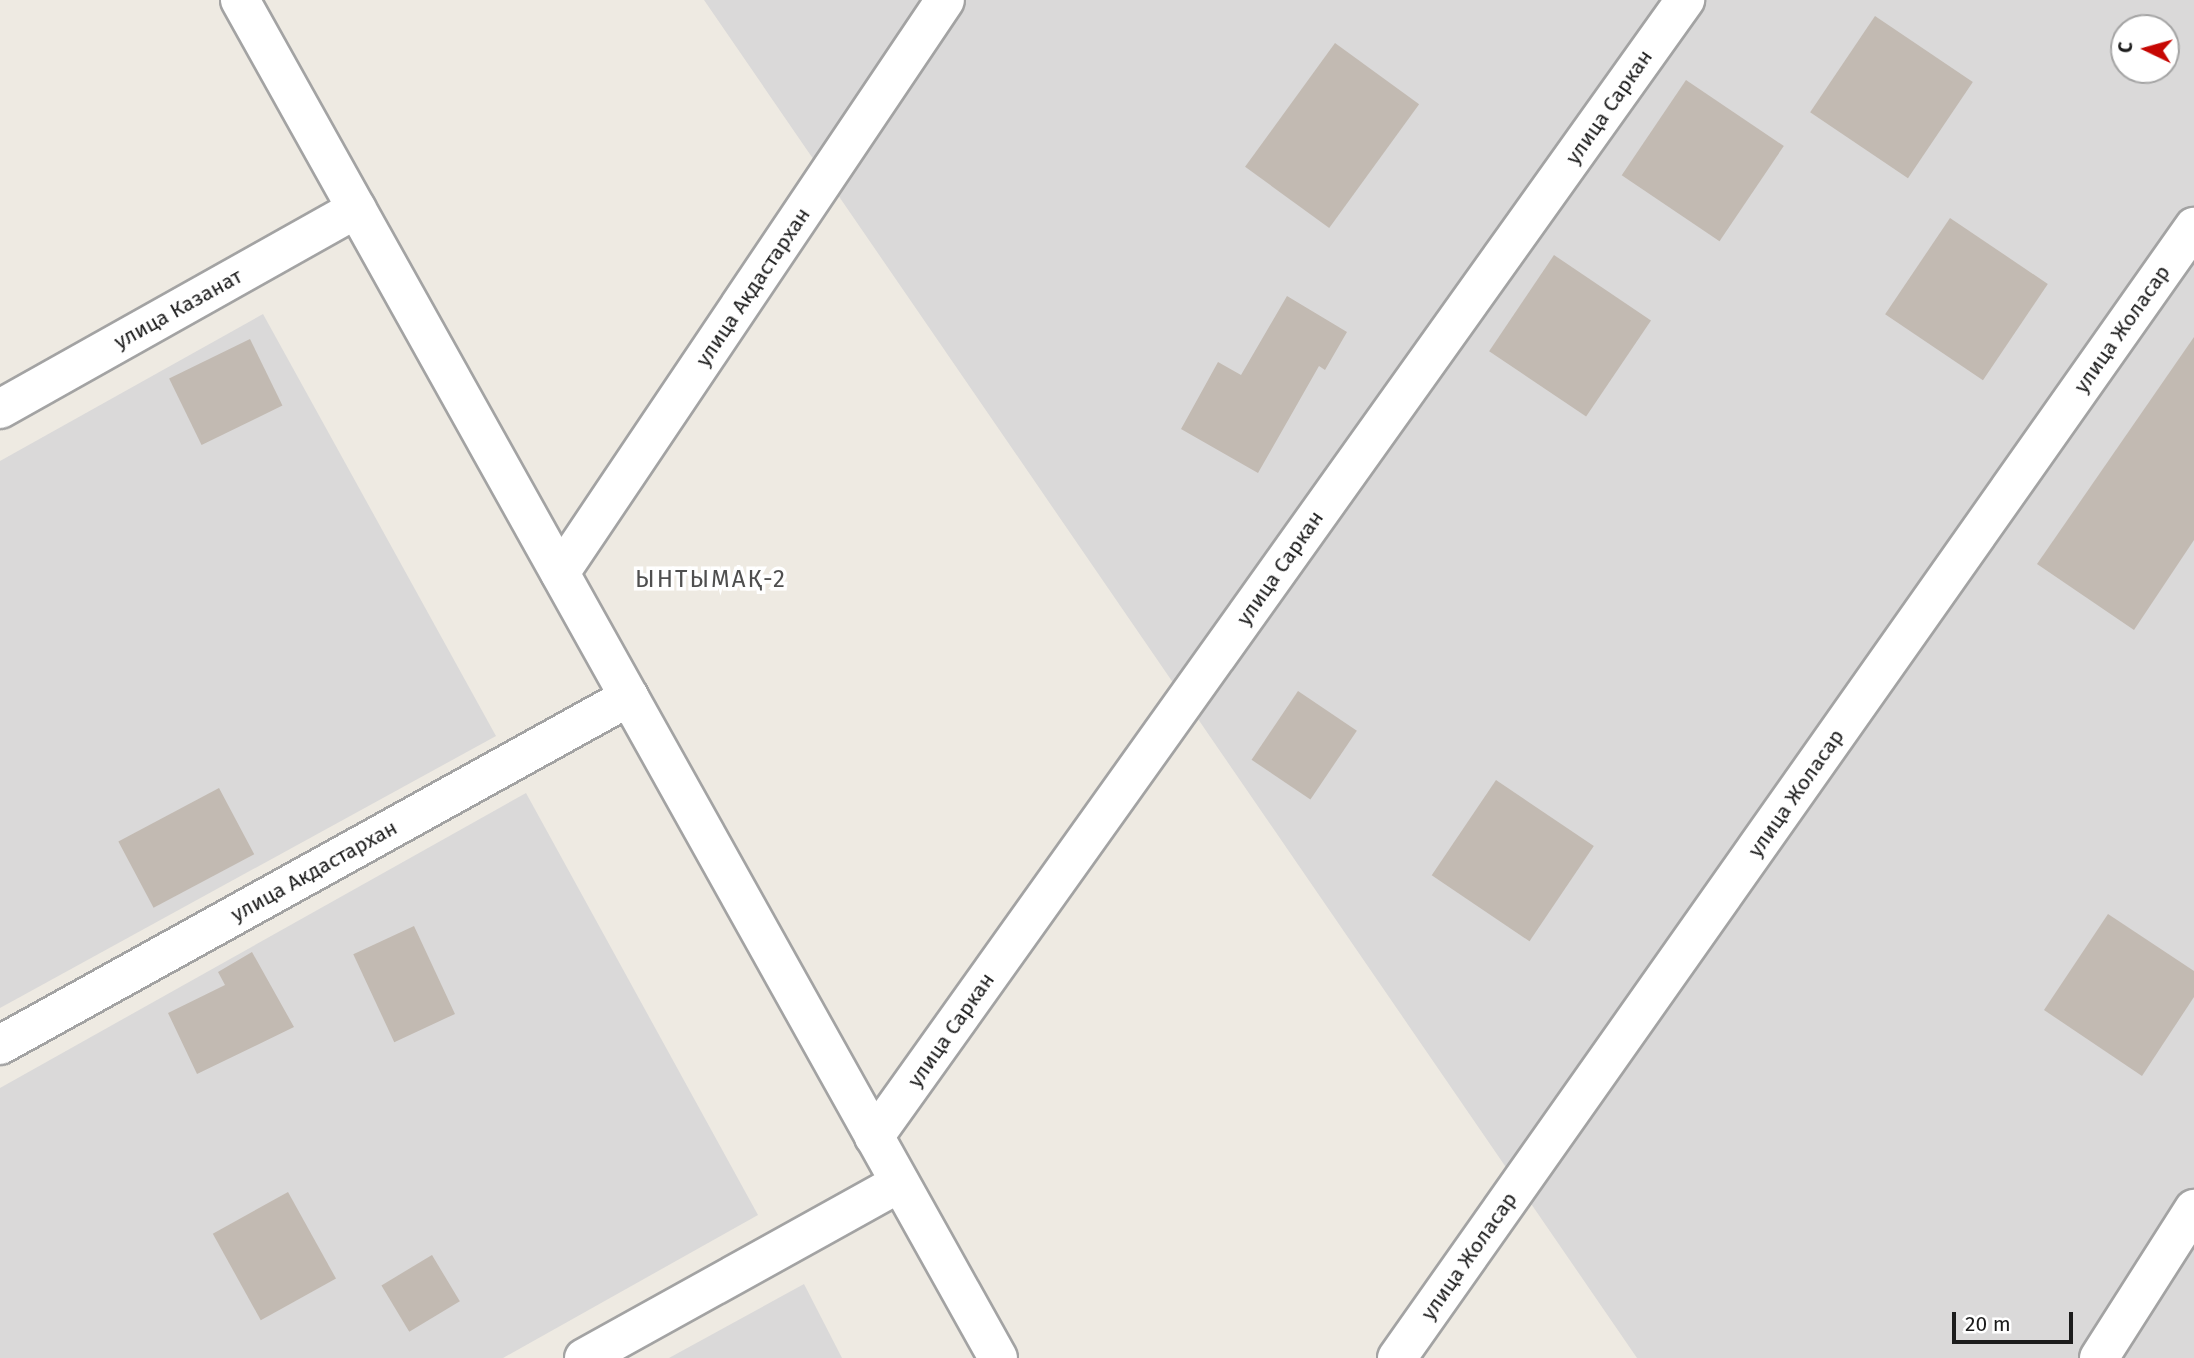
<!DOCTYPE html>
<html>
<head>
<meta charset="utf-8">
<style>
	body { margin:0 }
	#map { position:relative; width:2194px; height:1358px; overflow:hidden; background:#eeeae2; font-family:"Fira Sans",sans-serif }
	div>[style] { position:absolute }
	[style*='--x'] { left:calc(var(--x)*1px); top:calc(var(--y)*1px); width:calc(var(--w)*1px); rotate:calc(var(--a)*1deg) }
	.residential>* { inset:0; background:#dad9d9 }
	.building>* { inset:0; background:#c2bab2; transform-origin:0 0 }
	.roads { filter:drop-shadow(2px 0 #a3a3a3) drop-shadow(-2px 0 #a3a3a3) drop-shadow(0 2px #a3a3a3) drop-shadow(0 -2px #a3a3a3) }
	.minor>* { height:38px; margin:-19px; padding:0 19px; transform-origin:19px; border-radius:19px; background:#fff }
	span { translate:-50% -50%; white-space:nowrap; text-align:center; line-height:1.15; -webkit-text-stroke:7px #fff; paint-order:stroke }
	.street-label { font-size:21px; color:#1c1c1c }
	.quarter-label { font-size:24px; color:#4f4f4f; letter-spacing:2px }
	.north { position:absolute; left:2110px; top:14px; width:70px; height:70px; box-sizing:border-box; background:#fff; border:2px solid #a4a4a4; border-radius:50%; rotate:275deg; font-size:19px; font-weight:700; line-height:28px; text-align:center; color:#1c1c1c }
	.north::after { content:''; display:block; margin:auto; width:24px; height:32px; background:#c60703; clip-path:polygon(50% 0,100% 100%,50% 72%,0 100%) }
	.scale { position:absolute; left:1952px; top:1312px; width:121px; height:32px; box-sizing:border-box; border:4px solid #1c1c1c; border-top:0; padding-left:9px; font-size:21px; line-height:24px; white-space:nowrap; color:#1c1c1c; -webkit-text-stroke:5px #fff; paint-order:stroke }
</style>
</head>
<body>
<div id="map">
	<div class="residential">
		<i style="clip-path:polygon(evenodd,704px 0,2194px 0,2194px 1358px,1637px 1358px,704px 0,2124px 28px,2166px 28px,2166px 70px,2124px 70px,2124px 28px)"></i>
		<i style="clip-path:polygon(263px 314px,496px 736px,0 1008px,0 461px)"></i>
		<i style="clip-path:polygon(526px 793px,758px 1215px,503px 1358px,0 1358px,0 1088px)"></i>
		<i style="clip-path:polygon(804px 1284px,842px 1358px,669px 1358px)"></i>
	</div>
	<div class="building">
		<i style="left:1875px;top:16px;width:118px;height:116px;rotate:34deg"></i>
		<i style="left:1335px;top:43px;width:104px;height:153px;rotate:36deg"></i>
		<i style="left:1686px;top:80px;width:118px;height:115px;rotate:34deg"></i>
		<i style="left:1950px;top:218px;width:118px;height:116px;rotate:34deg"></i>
		<i style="left:1554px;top:255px;width:117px;height:116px;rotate:34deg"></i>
		<i style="clip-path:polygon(1287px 296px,1347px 332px,1325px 370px,1319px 366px,1258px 473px,1181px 429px,1218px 362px,1241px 375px)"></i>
		<i style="clip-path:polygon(2194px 337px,2194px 540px,2134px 630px,2037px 564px)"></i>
		<i style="left:250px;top:339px;width:74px;height:90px;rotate:64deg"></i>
		<i style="left:1298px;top:691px;width:71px;height:83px;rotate:34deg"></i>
		<i style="left:1496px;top:780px;width:118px;height:115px;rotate:34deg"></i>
		<i style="left:219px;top:788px;width:75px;height:114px;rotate:62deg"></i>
		<i style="clip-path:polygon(2108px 914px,2194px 971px,2194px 997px,2142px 1076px,2044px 1010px)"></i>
		<i style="left:414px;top:926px;width:97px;height:67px;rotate:65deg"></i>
		<i style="clip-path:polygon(252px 952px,294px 1027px,197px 1074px,168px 1013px,225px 985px,218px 972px)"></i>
		<i style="left:288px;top:1192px;width:99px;height:86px;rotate:61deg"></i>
		<i style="left:432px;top:1255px;width:54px;height:59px;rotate:59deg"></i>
	</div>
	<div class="roads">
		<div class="minor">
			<i style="--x:240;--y:0;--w:1555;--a:60.83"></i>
			<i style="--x:0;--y:409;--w:409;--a:-29.3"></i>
			<i style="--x:560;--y:573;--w:690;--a:-56.1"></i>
			<i style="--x:0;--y:1045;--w:719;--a:-28.95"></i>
			<i style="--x:874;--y:1137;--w:1397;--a:-54.5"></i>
			<i style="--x:584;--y:1358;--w:361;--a:-29"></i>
			<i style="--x:1397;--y:1358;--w:1384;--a:-54.83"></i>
			<i style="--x:2099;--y:1358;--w:177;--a:-57.5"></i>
		</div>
	</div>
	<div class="street-label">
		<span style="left:1609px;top:107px;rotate:-55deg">улица Саркан</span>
		<span style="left:753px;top:287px;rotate:-56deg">улица Акдастархан</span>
		<span style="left:178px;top:309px;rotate:-29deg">улица Казанат</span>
		<span style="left:2122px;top:329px;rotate:-55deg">улица Жоласар</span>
		<span style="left:1280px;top:568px;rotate:-55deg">улица Саркан</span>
		<span style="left:1796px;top:793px;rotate:-55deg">улица Жоласар</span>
		<span style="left:314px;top:871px;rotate:-29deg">улица Акдастархан</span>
		<span style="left:951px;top:1030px;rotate:-55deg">улица Саркан</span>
		<span style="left:1469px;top:1256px;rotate:-55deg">улица Жоласар</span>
	</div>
	<div class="quarter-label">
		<span style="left:711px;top:580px">ЫНТЫМАҚ-2</span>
	</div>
	<div class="north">С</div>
	<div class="scale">20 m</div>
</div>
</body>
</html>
